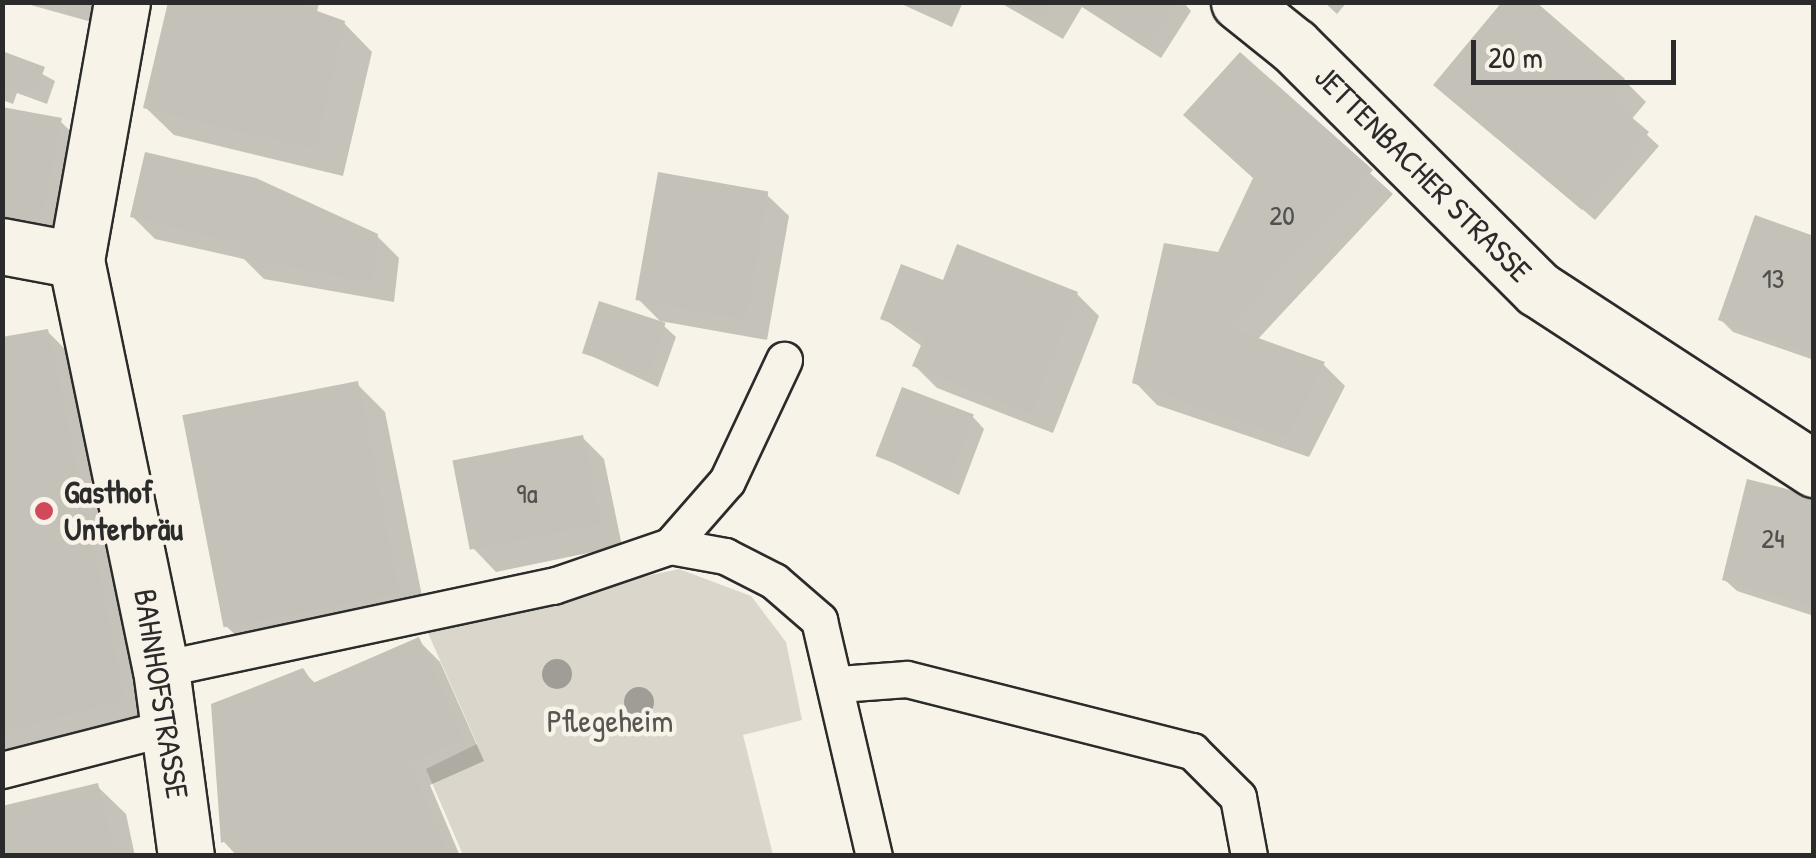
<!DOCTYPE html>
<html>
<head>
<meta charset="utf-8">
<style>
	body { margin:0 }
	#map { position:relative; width:1816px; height:858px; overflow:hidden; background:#f7f3e8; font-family:"Patrick Hand",sans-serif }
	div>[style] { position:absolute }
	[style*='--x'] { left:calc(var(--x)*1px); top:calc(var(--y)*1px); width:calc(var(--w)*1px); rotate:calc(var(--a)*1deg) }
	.green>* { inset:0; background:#dad6cc }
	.shadow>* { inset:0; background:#0003 }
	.building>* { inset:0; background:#c4c1b9; transform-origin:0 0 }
	.roads { filter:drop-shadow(2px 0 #2b2b2b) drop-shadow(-2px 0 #2b2b2b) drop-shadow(0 2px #2b2b2b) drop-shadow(0 -2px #2b2b2b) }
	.lane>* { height:35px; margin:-17.5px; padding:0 17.5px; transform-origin:17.5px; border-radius:17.5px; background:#f7f3e8 }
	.street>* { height:55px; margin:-27.5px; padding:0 27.5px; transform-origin:27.5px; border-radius:27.5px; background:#f7f3e8 }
	.secondary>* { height:55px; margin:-27.5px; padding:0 27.5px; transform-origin:27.5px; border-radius:27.5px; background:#f7f3e8 }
	.trees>* { width:30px; height:30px; margin:-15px; border-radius:50%; background:#9f9d96 }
	.dots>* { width:28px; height:28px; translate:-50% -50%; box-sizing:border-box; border:5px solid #f7f3e8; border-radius:50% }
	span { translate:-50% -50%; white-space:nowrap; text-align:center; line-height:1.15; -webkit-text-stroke:9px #f7f3e8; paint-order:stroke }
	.number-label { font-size:28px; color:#51504e }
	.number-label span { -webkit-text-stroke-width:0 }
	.street-label { font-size:32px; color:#2b2b2b }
	.poi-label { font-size:32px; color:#2b2b2b; font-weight:700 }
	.left { translate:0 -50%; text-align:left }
	.park-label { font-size:32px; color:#575653 }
	.frame { position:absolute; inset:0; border:5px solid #2b2b2b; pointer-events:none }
	.scale { position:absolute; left:1471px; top:40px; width:205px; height:45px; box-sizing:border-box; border:5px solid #2b2b2b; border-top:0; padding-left:12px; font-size:30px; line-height:35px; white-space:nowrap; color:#2b2b2b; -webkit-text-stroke:8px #f7f3e8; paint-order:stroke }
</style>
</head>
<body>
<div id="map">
	<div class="green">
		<i style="clip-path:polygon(679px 569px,751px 596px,786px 642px,802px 720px,743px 735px,773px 855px,463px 855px,426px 769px,477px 744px,424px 624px)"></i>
	</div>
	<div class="shadow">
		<i style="clip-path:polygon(20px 2px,132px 2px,124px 31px)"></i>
		<i style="clip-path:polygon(171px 2px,319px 2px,316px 17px,344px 23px,372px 52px,343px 176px,174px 135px,145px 107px)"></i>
		<i style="clip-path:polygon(897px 2px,963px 2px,952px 27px)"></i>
		<i style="clip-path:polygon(999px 2px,1183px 2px,1191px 11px,1161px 58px,1082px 7px,1063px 39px)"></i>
		<i style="clip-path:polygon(1324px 2px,1347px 2px,1337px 14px)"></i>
		<i style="clip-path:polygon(2px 52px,55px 81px,47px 104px,17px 93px,13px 104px,2px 100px)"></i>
		<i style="clip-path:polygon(1240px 55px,1393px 194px,1257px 340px,1323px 364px,1345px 386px,1309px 457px,1157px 405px,1135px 382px,1220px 255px,1255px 179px)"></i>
		<i style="clip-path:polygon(1624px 80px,1646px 102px,1631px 120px,1659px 146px,1595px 220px,1436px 84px)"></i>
		<i style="clip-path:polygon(60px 121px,95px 155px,73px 260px,2px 247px)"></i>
		<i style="clip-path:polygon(766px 194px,789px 216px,767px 340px,660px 321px,638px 299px)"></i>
		<i style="clip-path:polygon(133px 217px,377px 236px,399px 258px,394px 302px,264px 279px,244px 259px,155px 239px)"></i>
		<i style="clip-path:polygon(1814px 238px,1814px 360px,1733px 332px,1721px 320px)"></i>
		<i style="clip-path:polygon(945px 283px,1077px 294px,1099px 316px,1053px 433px,937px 388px,915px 366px,923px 347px,883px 318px)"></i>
		<i style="clip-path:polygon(664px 326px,676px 337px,658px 387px,583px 352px)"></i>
		<i style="clip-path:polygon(47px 331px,79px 363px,156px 731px,2px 772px,2px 340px)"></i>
		<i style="clip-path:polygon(357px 384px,385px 412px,427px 621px,255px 654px,226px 626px)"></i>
		<i style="clip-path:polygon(973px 417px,984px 429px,959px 495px,879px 456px)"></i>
		<i style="clip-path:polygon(582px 437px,604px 459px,622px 546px,496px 572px,474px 549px)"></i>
		<i style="clip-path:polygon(1814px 498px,1814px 616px,1737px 591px,1725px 580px)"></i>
		<i style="clip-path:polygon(418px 640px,440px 662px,484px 761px,430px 785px,460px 856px,237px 856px,224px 842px,214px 706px,302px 670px,316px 684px)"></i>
		<i style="clip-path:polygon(97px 786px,126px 814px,135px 856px,2px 856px)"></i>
	</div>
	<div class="building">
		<i style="clip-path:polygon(168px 2px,292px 2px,345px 21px,315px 149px,143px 108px)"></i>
		<i style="clip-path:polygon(1008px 2px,1050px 2px,1040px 19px)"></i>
		<i style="clip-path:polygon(1078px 2px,1177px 2px,1148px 48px)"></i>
		<i style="clip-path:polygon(1502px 2px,1536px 2px,1625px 79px,1609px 98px,1649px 132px,1582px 210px,1433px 85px)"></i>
		<i style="clip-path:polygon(2px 51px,45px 67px,35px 94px,2px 82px)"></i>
		<i style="clip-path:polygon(1240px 52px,1373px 170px,1228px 327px,1325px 362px,1287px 437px,1132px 383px,1164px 243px,1218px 252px,1253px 178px,1183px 115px)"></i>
		<i style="clip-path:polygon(2px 107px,62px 118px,39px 227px,2px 220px)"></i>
		<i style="clip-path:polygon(145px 152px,256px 178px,378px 234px,372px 282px,239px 258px,241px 243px,130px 217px)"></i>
		<i style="left:658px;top:172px;width:112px;height:130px;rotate:10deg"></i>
		<i style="clip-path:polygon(1755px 215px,1814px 236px,1814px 354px,1718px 320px)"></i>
		<i style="clip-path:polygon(957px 244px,1078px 292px,1031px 413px,912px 366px,925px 336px,880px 319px,901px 264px,943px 280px)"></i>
		<i style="left:599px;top:301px;width:70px;height:55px;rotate:18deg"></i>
		<i style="clip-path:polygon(48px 329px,125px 699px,2px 733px,2px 337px)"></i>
		<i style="left:358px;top:381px;width:216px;height:179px;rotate:79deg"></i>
		<i style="left:902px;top:387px;width:77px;height:74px;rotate:21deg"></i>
		<i style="left:583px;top:435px;width:91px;height:133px;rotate:79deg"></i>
		<i style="clip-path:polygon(1747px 479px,1814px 496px,1814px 607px,1722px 580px)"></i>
		<i style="clip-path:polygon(419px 637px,463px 739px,409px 763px,450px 856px,248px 856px,239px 836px,221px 843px,211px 704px,303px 668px,313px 683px)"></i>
		<i style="clip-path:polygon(98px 783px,115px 856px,2px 856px,2px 806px)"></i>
	</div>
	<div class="roads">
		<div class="lane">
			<i style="--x:670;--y:546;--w:86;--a:-48.8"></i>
			<i style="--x:727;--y:481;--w:134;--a:-64.8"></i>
			<i style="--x:161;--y:669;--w:401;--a:-12"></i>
			<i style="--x:553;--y:586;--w:124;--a:-18.9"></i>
			<i style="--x:670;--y:546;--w:56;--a:10.3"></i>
			<i style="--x:725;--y:556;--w:55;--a:27"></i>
			<i style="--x:774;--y:581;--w:60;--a:40.9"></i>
			<i style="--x:819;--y:620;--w:242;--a:76.9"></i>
			<i style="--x:839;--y:684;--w:68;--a:-4.2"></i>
			<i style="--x:907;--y:679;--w:294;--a:14.2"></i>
			<i style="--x:1192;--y:751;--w:65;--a:45"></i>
			<i style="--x:1238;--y:797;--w:60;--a:79.4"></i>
			<i style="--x:2;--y:770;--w:173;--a:-14.4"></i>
		</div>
		<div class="street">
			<i style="--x:1239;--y:2;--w:70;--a:38.7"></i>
			<i style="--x:1294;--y:46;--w:344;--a:44.9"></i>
			<i style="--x:1538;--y:289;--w:330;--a:33.1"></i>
			<i style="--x:2;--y:246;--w:75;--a:10.7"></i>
		</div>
		<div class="secondary">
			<i style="--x:122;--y:2;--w:262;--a:100.1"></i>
			<i style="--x:76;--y:260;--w:418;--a:78.3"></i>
			<i style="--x:161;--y:669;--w:189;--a:82.4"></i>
		</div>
	</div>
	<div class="trees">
		<i style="left:557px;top:674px"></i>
		<i style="left:639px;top:702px"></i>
	</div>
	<div class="dots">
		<i style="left:44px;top:511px;background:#d1495b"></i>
	</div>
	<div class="number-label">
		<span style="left:1282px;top:215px">20</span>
		<span style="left:1773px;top:278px">13</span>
		<span style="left:527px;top:493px">9a</span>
		<span style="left:1773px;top:538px">24</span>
	</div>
	<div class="street-label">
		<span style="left:1423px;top:174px;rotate:45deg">JETTENBACHER STRASSE</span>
		<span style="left:161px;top:694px;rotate:81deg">BAHNHOFSTRASSE</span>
	</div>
	<div class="poi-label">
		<span class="left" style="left:64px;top:511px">Gasthof<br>Unterbräu</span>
	</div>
	<div class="park-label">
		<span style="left:610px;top:721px">Pflegeheim</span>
	</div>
	<div class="frame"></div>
	<div class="scale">20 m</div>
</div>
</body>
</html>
